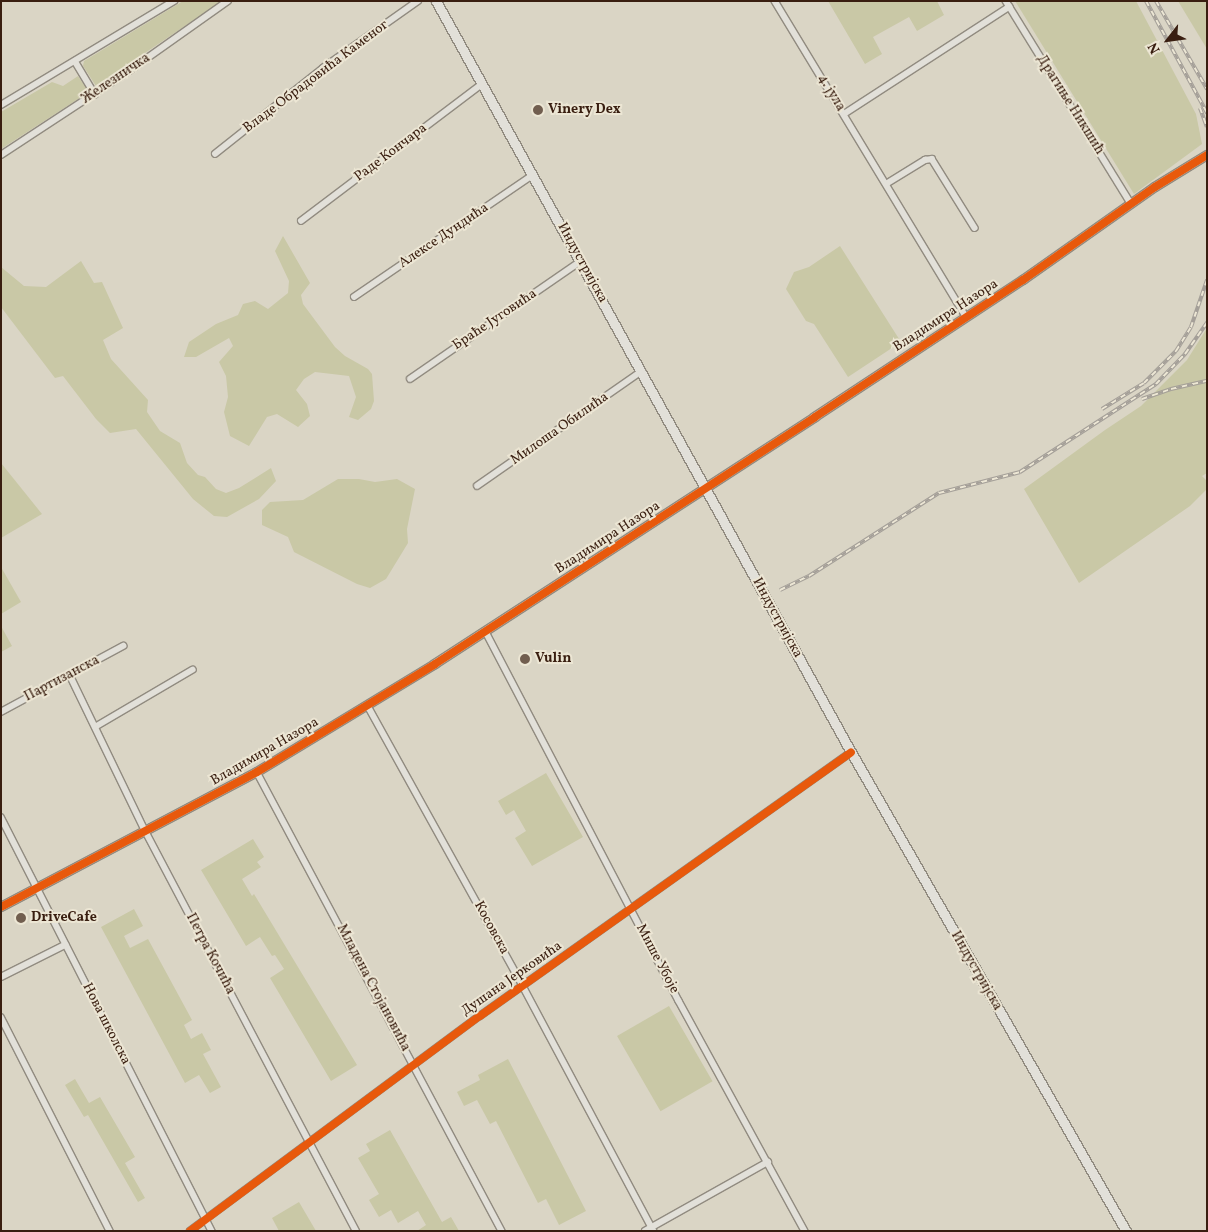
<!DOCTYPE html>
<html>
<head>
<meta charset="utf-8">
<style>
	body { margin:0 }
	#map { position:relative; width:1208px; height:1232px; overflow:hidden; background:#dad5c5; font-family:Vollkorn,serif }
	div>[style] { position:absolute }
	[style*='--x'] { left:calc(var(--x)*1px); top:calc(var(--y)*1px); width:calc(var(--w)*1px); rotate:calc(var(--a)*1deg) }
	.green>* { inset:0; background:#c9c8a6; transform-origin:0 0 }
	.roads { filter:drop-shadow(1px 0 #918b80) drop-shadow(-1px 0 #918b80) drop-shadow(0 1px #918b80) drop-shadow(0 -1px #918b80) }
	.minor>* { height:5.5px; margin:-2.75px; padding:0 2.75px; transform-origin:2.75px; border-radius:2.75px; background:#e2e0d9 }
	.tertiary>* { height:8px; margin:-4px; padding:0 4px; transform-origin:4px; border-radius:4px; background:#e2e0d9 }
	.secondary>* { height:9px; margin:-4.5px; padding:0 4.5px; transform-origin:4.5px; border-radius:4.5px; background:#e2e0d9 }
	.rail>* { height:4px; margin-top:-2px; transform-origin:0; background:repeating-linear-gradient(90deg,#ece6d4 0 5.5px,#a49f98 0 11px); box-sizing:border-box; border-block:1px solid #a49f98 }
	.cycleway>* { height:8px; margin:-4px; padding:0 4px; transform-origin:4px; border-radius:4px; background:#e8590c }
	.dots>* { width:14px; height:14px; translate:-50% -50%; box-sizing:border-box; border:2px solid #ece6d4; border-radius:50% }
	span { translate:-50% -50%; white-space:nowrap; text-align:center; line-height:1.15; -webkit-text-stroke:4px #ece6d4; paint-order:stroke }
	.street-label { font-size:14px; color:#391e10 }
	.poi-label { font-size:14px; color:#391e10; font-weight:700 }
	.left { translate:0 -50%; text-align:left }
	.frame { position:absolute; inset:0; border:2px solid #391e10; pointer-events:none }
	.north { position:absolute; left:1143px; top:15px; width:50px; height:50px; -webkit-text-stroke:4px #ece6d4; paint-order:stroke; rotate:240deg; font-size:14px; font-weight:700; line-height:20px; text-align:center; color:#391e10 }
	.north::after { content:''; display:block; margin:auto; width:18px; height:22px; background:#391e10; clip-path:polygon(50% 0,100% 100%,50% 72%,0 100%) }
</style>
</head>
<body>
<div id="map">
	<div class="green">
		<i style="clip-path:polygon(183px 1px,222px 1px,96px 86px,83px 66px,84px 61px)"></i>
		<i style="clip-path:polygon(828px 1px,937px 1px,944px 15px,917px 31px,909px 17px,873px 37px,882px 54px,865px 64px)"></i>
		<i style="clip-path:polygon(1015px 1px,1136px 1px,1196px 114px,1202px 144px,1134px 194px)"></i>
		<i style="clip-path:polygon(1178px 1px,1207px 1px,1207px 49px)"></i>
		<i style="clip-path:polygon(78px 76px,89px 92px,1px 149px,1px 112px,52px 82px,63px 86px)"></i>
		<i style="clip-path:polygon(283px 236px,310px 283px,301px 295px,303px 304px,335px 347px,345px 356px,368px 369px,372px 374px,374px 401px,371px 409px,358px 420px,349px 417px,356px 397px,349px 376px,315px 372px,304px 379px,296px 390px,307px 404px,310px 416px,298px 427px,277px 414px,267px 417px,249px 446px,230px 436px,224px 412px,228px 397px,226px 376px,219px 362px,233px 346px,229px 338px,196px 357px,184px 357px,189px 342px,216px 324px,238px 315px,243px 304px,255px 301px,268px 309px,288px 293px,289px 281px,275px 251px)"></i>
		<i style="clip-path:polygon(840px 246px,901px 342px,848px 377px,814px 324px,806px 321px,786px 289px,794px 272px,809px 267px)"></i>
		<i style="clip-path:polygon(81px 261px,94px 283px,102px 282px,123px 328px,103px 340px,111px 359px,148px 400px,147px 412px,160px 431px,180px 443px,187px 463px,198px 475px,205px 477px,216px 489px,226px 493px,239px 488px,271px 468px,276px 481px,259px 499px,227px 517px,214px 516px,193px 499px,136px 429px,110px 433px,96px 419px,63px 376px,55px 378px,1px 307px,1px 267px,24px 286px,46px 287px)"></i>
		<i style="clip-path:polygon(1207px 328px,1207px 473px,1202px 476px,1207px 481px,1207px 489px,1190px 506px,1079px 583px,1024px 489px,1105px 430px,1141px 406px,1187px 360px)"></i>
		<i style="clip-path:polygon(1px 463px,42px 514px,1px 538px)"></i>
		<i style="clip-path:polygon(338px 479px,359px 479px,375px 482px,397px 479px,415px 489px,407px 529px,408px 543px,386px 579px,370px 588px,357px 584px,294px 552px,288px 537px,262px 525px,262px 510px,270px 502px,303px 500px)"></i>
		<i style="clip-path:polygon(1px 567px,21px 602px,1px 614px)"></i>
		<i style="clip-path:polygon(1px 626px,12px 646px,1px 652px)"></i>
		<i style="clip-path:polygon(546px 773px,583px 837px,532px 866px,515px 838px,526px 831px,514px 810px,506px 815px,498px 801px)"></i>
		<i style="clip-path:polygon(253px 839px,264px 857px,257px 862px,261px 867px,242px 879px,252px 896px,254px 894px,357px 1065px,331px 1081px,270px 978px,284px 969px,275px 955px,272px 956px,260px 937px,246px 946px,201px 870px)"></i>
		<i style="clip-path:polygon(134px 909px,143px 926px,124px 936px,130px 948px,148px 939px,192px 1020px,184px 1025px,191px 1039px,202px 1033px,211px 1050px,203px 1054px,221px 1087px,210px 1093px,199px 1075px,185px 1083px,101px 927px)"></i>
		<i style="left:669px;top:1006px;width:87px;height:60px;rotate:60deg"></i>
		<i style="clip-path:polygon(508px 1059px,586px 1211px,559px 1225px,546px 1199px,538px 1203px,496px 1121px,490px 1124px,477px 1100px,464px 1106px,457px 1092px,480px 1080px,478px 1075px)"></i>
		<i style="clip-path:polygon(75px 1079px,89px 1103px,100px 1097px,135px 1157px,125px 1163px,145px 1198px,138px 1202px,88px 1115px,84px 1117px,65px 1085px)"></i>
		<i style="clip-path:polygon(390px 1130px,442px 1222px,451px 1217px,459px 1231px,417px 1231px,426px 1225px,418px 1211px,398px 1223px,391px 1210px,379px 1217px,369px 1200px,379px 1194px,358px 1158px,370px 1151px,366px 1144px)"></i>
		<i style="clip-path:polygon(299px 1202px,316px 1231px,279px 1231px,272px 1218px)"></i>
	</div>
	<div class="roads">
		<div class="minor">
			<i style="--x:775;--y:1;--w:369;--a:58.8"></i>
			<i style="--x:1006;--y:1;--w:238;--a:58.3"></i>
			<i style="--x:75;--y:61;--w:39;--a:59"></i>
			<i style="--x:1;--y:105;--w:202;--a:-31"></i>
			<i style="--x:844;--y:114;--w:197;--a:-33"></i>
			<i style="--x:215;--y:154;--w:138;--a:-38.5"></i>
			<i style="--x:323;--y:68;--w:116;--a:-35.2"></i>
			<i style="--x:1;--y:155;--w:153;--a:-33.3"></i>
			<i style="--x:129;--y:71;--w:121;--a:-35.3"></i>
			<i style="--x:886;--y:184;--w:46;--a:-31.6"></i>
			<i style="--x:925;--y:160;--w:7;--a:-8"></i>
			<i style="--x:932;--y:159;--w:81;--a:58.1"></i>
			<i style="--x:301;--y:221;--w:227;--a:-37.1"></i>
			<i style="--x:354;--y:297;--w:217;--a:-34.3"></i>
			<i style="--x:410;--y:379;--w:208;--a:-34.6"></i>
			<i style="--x:477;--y:486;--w:201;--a:-34.9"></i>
			<i style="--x:486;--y:632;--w:416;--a:62.4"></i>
			<i style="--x:679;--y:1001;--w:262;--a:61.3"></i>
			<i style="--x:70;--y:675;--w:174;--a:64.2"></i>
			<i style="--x:146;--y:832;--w:451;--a:62.2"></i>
			<i style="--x:368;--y:706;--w:320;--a:61"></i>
			<i style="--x:523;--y:986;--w:278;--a:61.9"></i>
			<i style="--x:1;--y:712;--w:139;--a:-28.4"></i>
			<i style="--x:95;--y:727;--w:113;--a:-30.4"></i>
			<i style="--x:257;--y:772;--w:520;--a:61.91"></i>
			<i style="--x:1;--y:817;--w:465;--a:63"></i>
			<i style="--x:1;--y:977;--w:72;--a:-26.6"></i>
			<i style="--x:1;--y:1017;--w:240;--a:63"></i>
			<i style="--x:190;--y:1231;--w:361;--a:-36.6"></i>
			<i style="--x:480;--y:1016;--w:455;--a:-35.4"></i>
			<i style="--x:645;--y:1231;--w:141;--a:-29.3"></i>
		</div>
		<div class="tertiary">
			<i style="--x:1;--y:907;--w:289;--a:-27.8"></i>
			<i style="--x:257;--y:772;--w:208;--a:-31.2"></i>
			<i style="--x:435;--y:664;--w:453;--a:-33"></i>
			<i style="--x:815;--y:417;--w:249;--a:-33.4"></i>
			<i style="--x:1023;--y:280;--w:161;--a:-35.2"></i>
			<i style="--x:1155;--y:187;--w:61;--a:-31.6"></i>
		</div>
		<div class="secondary">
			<i style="--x:436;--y:1;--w:858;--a:61.08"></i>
			<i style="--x:851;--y:752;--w:552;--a:60.14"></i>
		</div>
	</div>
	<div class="rail">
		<i style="--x:1146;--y:1;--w:128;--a:61.4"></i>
		<i style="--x:1156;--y:1;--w:102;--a:59.9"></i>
		<i style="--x:1200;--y:108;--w:20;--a:70"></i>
		<i style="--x:1142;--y:399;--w:31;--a:-19"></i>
		<i style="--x:1171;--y:389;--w:37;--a:-13"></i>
		<i style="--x:1102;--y:409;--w:49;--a:-31.8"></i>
		<i style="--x:1144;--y:383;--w:45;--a:-45"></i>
		<i style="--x:1176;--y:351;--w:28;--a:-58"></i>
		<i style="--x:1191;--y:327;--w:50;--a:-71.2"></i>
		<i style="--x:780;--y:590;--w:32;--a:-26"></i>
		<i style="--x:809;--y:576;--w:154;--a:-32.6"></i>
		<i style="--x:939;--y:493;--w:84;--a:-14.5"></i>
		<i style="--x:1020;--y:472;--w:162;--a:-32.9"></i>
		<i style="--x:1156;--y:384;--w:42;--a:-46"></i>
		<i style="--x:1185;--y:354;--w:39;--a:-55"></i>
	</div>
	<div class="cycleway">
		<i style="--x:1;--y:907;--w:289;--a:-27.8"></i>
		<i style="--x:257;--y:772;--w:208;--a:-31.2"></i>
		<i style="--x:435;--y:664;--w:453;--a:-33"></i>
		<i style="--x:815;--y:417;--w:249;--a:-33.4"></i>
		<i style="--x:1023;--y:280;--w:161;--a:-35.2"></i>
		<i style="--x:1155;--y:187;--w:61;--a:-31.6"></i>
		<i style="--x:190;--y:1231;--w:361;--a:-36.6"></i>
		<i style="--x:480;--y:1016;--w:455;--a:-35.4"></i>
	</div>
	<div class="dots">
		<i style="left:538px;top:110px;background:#715e4f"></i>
		<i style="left:525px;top:659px;background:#715e4f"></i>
		<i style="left:21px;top:918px;background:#715e4f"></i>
	</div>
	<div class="street-label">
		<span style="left:316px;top:77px;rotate:-37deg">Владе Обрадовића Каменог</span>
		<span style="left:116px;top:79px;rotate:-34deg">Железничка</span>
		<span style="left:831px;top:93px;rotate:59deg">4. јула</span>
		<span style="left:1070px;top:105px;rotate:58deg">Драгиње Никшић</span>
		<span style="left:391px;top:153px;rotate:-37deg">Раде Кончара</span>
		<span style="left:444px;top:236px;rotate:-34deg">Алексе Дундића</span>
		<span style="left:582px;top:263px;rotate:61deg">Индустријска</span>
		<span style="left:946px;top:316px;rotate:-33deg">Владимира Назора</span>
		<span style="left:495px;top:320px;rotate:-34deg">Браће Југовића</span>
		<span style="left:560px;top:429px;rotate:-35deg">Милоша Обилића</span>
		<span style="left:608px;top:538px;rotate:-33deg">Владимира Назора</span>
		<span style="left:777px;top:618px;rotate:61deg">Индустријска</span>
		<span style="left:62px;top:679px;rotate:-28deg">Партизанска</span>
		<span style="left:265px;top:752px;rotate:-30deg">Владимира Назора</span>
		<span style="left:491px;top:928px;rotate:61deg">Косовска</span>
		<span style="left:210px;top:954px;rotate:62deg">Петра Кочића</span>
		<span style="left:657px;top:959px;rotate:62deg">Мише Убоје</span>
		<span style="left:976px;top:971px;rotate:60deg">Индустријска</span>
		<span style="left:512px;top:979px;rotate:-35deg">Душана Јерковића</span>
		<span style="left:373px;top:988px;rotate:62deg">Младена Стојановића</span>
		<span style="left:106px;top:1024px;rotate:63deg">Нова школска</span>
	</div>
	<div class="poi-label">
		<span class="left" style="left:548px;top:110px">Vinery Dex</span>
		<span class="left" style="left:535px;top:659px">Vulin</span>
		<span class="left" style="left:31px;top:918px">DriveCafe</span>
	</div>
	<div class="frame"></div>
	<div class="north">N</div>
</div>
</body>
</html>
